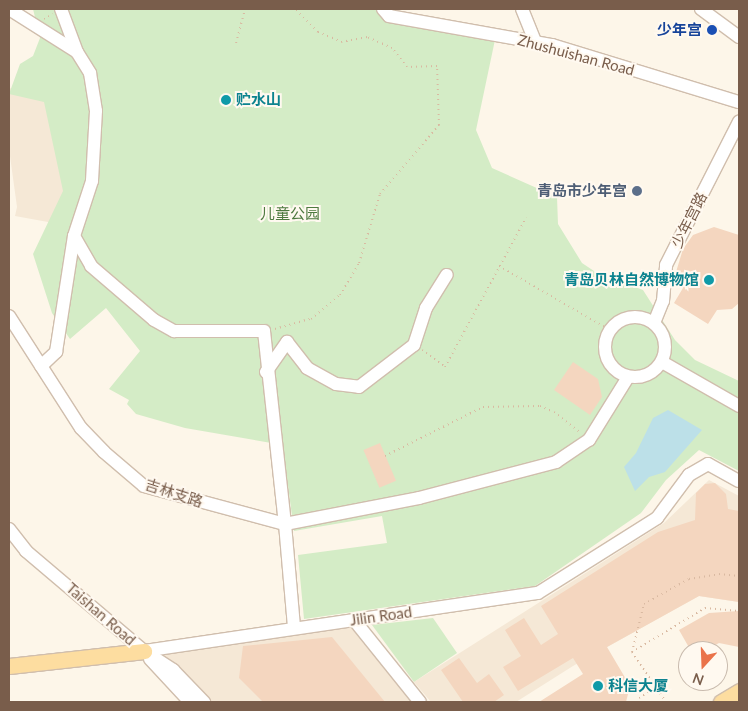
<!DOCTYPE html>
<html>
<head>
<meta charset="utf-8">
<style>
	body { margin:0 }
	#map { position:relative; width:748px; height:711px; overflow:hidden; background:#fdf6e9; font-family:Lato,"Noto Sans SC",sans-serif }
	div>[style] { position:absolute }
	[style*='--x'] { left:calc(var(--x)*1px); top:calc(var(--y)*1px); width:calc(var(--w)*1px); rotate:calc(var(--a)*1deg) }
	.residential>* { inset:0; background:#f5e8d6 }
	.green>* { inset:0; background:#d4ecc6 }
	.water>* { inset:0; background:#bce0e8 }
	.building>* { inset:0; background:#f4d6bf; transform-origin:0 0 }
	.path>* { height:2px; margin-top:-1px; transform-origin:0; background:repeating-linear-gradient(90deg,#d9b9a1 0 1px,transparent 0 5px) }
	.roads { filter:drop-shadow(1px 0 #d0bead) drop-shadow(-1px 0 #d0bead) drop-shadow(0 1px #d0bead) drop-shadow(0 -1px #d0bead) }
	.minor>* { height:12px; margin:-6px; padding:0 6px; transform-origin:6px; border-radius:6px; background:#fff }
	.minor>.ring { margin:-6px; padding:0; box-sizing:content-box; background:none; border:12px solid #fff; border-radius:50% }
	.major>* { height:15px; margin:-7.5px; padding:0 7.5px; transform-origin:7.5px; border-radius:7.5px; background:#fddda0 }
	.dots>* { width:14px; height:14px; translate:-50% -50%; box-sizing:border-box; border:2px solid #fff9f0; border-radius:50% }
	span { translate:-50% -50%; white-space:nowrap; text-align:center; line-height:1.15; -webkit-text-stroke:4px #fff9f0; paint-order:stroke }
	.transit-label { font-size:15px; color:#164399; font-weight:700 }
	.right { translate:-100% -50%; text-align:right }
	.street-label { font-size:15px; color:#795d4b }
	.culture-label { font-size:15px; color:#0d838f; font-weight:700 }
	.left { translate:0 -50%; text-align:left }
	.service-label { font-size:15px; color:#4e5e75; font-weight:700 }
	.park-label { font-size:15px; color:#4e7a3f }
	.frame { position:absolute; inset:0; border:10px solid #795d4b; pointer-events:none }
	.north { position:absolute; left:678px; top:641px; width:50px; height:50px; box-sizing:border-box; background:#fff9f0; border:1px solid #c9bbae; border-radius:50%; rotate:200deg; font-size:14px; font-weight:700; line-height:20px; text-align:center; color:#795d4b }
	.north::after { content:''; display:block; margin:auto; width:18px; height:22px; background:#ea734a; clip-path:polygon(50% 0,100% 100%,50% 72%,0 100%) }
</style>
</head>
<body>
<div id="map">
	<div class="residential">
		<i style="clip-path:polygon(9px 88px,58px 98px,71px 169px,59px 224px,15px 216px,17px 207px,9px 149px)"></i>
		<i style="clip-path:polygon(709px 480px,739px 496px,739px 602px,699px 596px,573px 666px,516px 702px,431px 702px,414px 682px,664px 523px)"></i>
		<i style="clip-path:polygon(353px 626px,414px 702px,199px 702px,153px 654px)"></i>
	</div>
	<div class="green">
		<i style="clip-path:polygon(33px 9px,383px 9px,496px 35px,476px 130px,492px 168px,557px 197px,558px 224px,582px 263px,597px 273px,643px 290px,675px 340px,695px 360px,739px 381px,739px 471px,699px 450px,666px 480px,641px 513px,535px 586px,304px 619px,298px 555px,387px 543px,382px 516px,294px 531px,285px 463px,277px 444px,185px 428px,136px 414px,127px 404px,129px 400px,109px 389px,140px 351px,106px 308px,70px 339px,52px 313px,33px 254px,63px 191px,44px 102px,9px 94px,20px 64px,33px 56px,40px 38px)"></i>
		<i style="clip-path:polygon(433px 618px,457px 653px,414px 682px,372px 625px)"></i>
	</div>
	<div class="water">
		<i style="clip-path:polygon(668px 410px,702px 430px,665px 472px,649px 477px,635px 491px,624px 467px,636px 453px,653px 418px)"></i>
	</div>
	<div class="building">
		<i style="clip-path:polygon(714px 227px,739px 235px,739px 303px,732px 309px,717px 310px,708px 324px,674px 303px,683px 288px,676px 272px,683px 249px,693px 235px)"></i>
		<i style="clip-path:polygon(573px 362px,598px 379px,602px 397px,590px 415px,554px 390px)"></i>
		<i style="left:380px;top:443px;width:41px;height:18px;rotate:67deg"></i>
		<i style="clip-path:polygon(715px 483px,726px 494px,728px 509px,739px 511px,739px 602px,699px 596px,607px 647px,630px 686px,626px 702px,539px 702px,583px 674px,573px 658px,518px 691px,503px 667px,521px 656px,505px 630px,524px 618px,541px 645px,558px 634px,541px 606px,658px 532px,695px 520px,696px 493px,705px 484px)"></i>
		<i style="clip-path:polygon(739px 611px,739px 647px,719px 643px,704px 651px,691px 651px,679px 630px,709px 613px)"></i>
		<i style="clip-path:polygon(332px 637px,385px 702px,263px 702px,239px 678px,243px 646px)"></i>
		<i style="clip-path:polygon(459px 658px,477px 683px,489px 674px,504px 695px,494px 702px,463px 702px,441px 670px)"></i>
	</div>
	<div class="path">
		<i style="--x:44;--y:19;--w:10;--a:-29"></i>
		<i style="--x:236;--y:43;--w:35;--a:-75"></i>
		<i style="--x:499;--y:266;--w:128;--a:30"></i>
		<i style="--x:275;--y:329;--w:37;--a:-16"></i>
		<i style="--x:311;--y:319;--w:38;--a:-40"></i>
		<i style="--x:340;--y:295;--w:37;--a:-59"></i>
		<i style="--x:359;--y:263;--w:72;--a:-73.1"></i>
		<i style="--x:380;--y:194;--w:91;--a:-49.5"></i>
		<i style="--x:439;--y:125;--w:59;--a:-91.9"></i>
		<i style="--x:437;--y:66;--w:30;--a:178"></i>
		<i style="--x:407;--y:67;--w:24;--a:-128"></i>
		<i style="--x:392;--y:48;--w:27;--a:-156"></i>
		<i style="--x:367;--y:37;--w:25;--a:169"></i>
		<i style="--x:342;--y:42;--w:26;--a:-157"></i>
		<i style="--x:318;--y:32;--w:33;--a:-135"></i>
		<i style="--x:422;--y:350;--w:29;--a:36"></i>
		<i style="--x:445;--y:367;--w:170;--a:-61.5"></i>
		<i style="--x:385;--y:456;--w:110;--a:-26.6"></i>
		<i style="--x:483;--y:407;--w:57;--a:-1"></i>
		<i style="--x:540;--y:406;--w:15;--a:23"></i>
		<i style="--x:554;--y:412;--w:34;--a:38"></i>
		<i style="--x:632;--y:652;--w:49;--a:-76"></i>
		<i style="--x:644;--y:604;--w:51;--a:-29.1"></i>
		<i style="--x:689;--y:579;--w:30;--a:-9"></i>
		<i style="--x:719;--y:574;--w:20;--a:6"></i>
		<i style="--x:632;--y:652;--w:85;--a:-31.1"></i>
		<i style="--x:705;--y:608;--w:34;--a:5"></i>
		<i style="--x:632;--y:652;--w:60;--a:55.8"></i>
		<i style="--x:637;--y:702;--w:4;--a:-63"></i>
		<i style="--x:639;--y:698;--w:20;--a:-33"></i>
	</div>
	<div class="roads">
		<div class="minor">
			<i style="--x:9;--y:9;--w:80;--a:32.3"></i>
			<i style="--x:61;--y:9;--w:46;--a:69.6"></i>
			<i style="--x:77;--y:52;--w:25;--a:58"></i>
			<i style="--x:90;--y:73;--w:38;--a:81"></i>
			<i style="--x:96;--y:111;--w:70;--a:93.3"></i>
			<i style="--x:92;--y:181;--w:58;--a:108.1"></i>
			<i style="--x:74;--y:236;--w:34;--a:60"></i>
			<i style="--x:91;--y:266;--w:83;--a:40.6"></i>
			<i style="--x:154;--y:320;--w:23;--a:29"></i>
			<i style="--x:174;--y:331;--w:90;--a:0"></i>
			<i style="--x:264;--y:331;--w:194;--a:83.8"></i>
			<i style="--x:285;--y:524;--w:136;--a:-11"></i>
			<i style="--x:419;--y:498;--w:142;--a:-14.7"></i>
			<i style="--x:556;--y:462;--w:40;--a:-34"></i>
			<i style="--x:589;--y:440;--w:74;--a:-58.2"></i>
			<i style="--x:383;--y:9;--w:9;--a:49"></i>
			<i style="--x:389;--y:16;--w:166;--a:10.1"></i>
			<i style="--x:552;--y:45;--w:195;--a:17"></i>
			<i style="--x:522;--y:9;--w:35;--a:68"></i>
			<i style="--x:701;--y:9;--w:47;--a:36.4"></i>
			<i style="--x:9;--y:316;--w:133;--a:57.3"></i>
			<i style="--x:81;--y:428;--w:33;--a:46"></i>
			<i style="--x:104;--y:452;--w:52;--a:40.4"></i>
			<i style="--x:144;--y:486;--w:146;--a:15.1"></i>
			<i style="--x:285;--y:524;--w:103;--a:85"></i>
			<i class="ring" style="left:605px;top:317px;width:48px;height:48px"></i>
			<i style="--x:654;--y:323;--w:24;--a:-68"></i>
			<i style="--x:663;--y:301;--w:36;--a:-85"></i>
			<i style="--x:666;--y:265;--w:161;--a:-63"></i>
			<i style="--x:662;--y:362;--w:89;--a:29.7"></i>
			<i style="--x:41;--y:366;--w:21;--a:-43"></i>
			<i style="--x:56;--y:352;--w:117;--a:-81.2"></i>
			<i style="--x:266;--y:372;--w:37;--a:-55"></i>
			<i style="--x:287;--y:342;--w:33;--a:52"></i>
			<i style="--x:307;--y:368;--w:33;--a:29"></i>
			<i style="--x:336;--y:384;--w:23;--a:7"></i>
			<i style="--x:359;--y:387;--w:69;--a:-37.4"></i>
			<i style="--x:414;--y:345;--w:39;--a:-72"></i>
			<i style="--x:426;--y:308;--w:39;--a:-58"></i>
			<i style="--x:9;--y:529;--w:28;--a:52"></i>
			<i style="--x:26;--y:551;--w:155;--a:40.3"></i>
			<i style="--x:144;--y:651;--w:35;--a:33"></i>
			<i style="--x:173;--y:670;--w:45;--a:45.9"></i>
			<i style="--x:354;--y:620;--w:105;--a:51.2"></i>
			<i style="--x:144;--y:651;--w:398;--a:-8.4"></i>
			<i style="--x:538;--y:593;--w:141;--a:-32.2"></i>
			<i style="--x:657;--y:518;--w:54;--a:-53.3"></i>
			<i style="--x:689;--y:475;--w:22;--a:-30"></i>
			<i style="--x:708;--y:464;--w:35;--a:29"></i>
			<i style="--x:150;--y:659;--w:59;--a:47.1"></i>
		</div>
		<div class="major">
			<i style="--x:9;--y:666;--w:136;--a:-6.3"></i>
			<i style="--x:721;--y:702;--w:21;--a:-31"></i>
		</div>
	</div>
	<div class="dots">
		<i style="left:712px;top:30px;background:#1a4fb4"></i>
		<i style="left:226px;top:100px;background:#0f9aa8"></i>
		<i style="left:637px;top:191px;background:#5c6f8a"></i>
		<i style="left:709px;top:280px;background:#0f9aa8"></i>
		<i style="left:598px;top:686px;background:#0f9aa8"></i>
	</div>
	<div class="transit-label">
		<span class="right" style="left:702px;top:30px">少年宫</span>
	</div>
	<div class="street-label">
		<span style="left:576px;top:55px;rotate:15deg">Zhushuishan Road</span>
		<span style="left:689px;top:220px;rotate:-63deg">少年宫路</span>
		<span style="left:174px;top:493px;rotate:18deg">吉林支路</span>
		<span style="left:101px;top:614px;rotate:41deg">Taishan Road</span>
		<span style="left:381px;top:616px;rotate:-8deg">Jilin Road</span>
	</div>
	<div class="culture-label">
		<span class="left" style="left:236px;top:100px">贮水山</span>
		<span class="right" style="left:699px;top:280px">青岛贝林自然博物馆</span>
		<span class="left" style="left:608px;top:686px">科信大厦</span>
	</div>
	<div class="service-label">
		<span class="right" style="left:627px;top:191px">青岛市少年宫</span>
	</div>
	<div class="park-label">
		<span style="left:290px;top:214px">儿童公园</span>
	</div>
	<div class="frame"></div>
	<div class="north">N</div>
</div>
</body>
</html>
